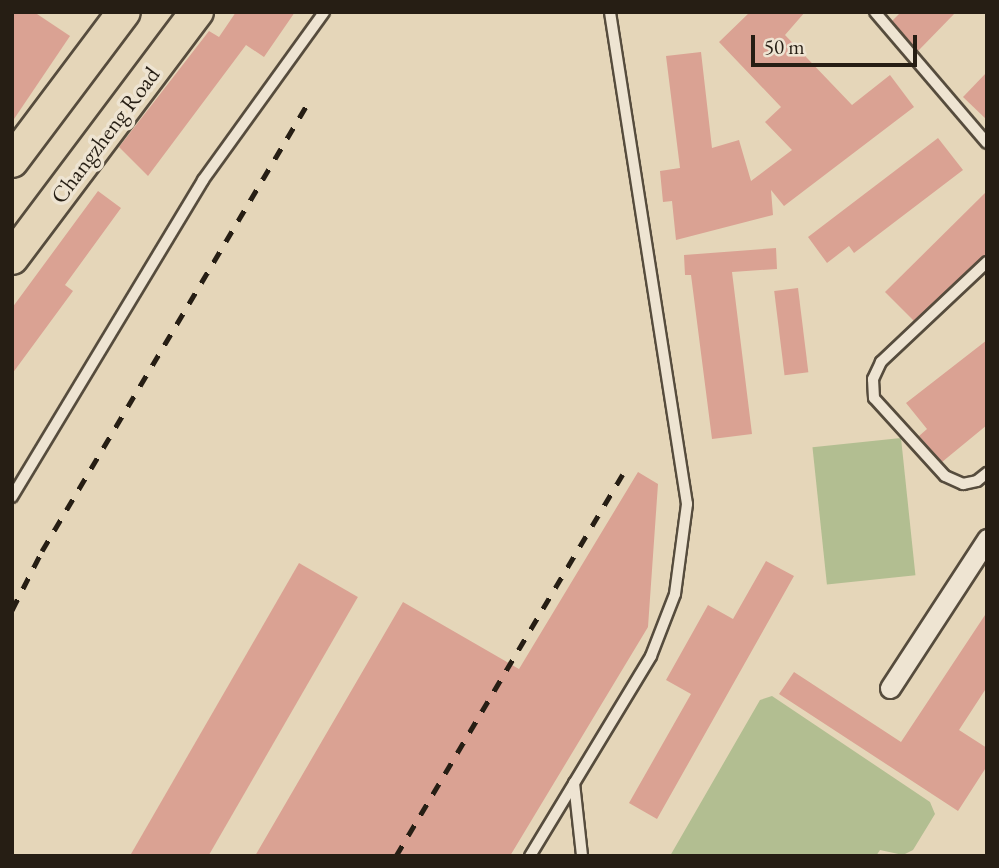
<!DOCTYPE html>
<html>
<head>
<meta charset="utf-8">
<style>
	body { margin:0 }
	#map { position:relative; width:999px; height:868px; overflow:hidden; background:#e5d6b9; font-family:"EB Garamond",serif }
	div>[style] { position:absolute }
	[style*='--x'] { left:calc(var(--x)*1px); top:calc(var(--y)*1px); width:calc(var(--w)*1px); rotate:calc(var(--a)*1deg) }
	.green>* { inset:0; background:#b2be91; transform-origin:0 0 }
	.building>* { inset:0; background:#daa293; transform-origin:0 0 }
	.roads { filter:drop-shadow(2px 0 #564c3d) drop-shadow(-2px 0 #564c3d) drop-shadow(0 2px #564c3d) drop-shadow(0 -2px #564c3d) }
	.lane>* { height:10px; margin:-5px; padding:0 5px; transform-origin:5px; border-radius:5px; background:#eee4d2 }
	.street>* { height:19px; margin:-9.5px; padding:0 9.5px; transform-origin:9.5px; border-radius:9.5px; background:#eee4d2 }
	.primary>* { height:32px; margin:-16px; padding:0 16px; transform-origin:16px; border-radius:16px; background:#e5d6b9 }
	.rail>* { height:5px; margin-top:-2.5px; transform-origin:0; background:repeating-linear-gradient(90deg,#261e14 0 12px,transparent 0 24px) }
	span { translate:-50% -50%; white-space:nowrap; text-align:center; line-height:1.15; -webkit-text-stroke:7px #eee4d2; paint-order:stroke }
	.street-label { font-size:23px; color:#261e14 }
	.frame { position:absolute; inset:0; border:14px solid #261e14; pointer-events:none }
	.scale { position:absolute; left:751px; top:35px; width:166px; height:32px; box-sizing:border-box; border:4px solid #261e14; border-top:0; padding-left:9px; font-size:21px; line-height:24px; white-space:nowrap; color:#261e14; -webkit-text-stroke:5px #eee4d2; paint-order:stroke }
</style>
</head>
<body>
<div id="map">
	<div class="green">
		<i style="left:901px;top:438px;width:138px;height:89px;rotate:84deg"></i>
		<i style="clip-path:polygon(772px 696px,930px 802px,935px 814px,913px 850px,903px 855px,880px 850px,876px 856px,670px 856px,760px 700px)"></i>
	</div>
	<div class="building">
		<i style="clip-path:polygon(12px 12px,34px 12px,70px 36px,12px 122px)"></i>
		<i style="clip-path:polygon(236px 12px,295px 12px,264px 57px,246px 45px,148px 176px,119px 147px,209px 31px,219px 37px)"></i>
		<i style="clip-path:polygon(750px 12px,805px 12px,785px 35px,852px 105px,890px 75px,914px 107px,784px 206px,771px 190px,773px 215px,676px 240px,672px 201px,663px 202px,660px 171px,680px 168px,666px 56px,701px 52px,712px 148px,739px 140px,751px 181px,792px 150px,765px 122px,781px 107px,719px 42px)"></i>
		<i style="clip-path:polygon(901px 12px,956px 12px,918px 51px,892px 21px)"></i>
		<i style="clip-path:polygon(987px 72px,987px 120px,963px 97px)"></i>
		<i style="clip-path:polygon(938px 138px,963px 170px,854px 253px,849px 246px,827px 263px,808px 237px)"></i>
		<i style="clip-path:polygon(98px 191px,121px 208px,65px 285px,73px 291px,12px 374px,12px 308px)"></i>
		<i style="clip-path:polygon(987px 191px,987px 254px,914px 321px,885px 292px)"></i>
		<i style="clip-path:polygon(776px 248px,777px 269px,732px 272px,752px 434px,712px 439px,691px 275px,685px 275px,684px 255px)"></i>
		<i style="left:798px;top:288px;width:85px;height:24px;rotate:83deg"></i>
		<i style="clip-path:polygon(987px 340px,987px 425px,942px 462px,919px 436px,927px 429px,906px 403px)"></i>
		<i style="clip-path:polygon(638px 472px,658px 484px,648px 627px,510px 856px,255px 856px,403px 602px,519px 669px)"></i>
		<i style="clip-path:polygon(766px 561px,794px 576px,657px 819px,629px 803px,691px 694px,666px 680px,708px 605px,733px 619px)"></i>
		<i style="left:299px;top:563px;width:68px;height:338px;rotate:30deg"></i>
		<i style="clip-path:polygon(987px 612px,987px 687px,959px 730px,987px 748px,987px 766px,958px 811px,779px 694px,794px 672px,901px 742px)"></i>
	</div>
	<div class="roads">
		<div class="lane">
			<i style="--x:875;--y:12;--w:172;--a:49.5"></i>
			<i style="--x:987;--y:262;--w:146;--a:136.7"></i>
			<i style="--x:881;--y:362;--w:19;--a:115"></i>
			<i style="--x:873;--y:379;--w:19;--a:87"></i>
			<i style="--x:874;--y:398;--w:105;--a:47.7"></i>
			<i style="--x:945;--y:476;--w:20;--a:24"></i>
			<i style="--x:963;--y:484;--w:14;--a:-12"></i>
			<i style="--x:977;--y:481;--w:13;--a:-39"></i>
			<i style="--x:12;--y:497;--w:370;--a:-58.9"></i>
			<i style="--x:203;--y:180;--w:207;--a:-54.2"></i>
			<i style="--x:574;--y:783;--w:73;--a:83.7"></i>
			<i style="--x:530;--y:856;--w:234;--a:-58.8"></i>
			<i style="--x:651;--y:656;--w:66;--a:-68.8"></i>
			<i style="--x:675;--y:594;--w:91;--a:-82.4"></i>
			<i style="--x:687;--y:504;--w:498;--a:-98.9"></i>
		</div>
		<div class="street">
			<i style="--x:890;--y:688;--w:178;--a:-56.9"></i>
		</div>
		<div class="primary">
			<i style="--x:12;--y:161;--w:186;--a:-53.1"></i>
			<i style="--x:12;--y:258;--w:308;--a:-53.1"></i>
		</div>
	</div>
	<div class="rail">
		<i style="--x:12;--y:610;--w:66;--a:-63"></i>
		<i style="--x:42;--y:551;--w:527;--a:-59.3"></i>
		<i style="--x:396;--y:856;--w:444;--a:-59.3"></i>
	</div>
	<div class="street-label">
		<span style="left:105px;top:135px;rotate:-53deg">Changzheng Road</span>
	</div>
	<div class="frame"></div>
	<div class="scale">50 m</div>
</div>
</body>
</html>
